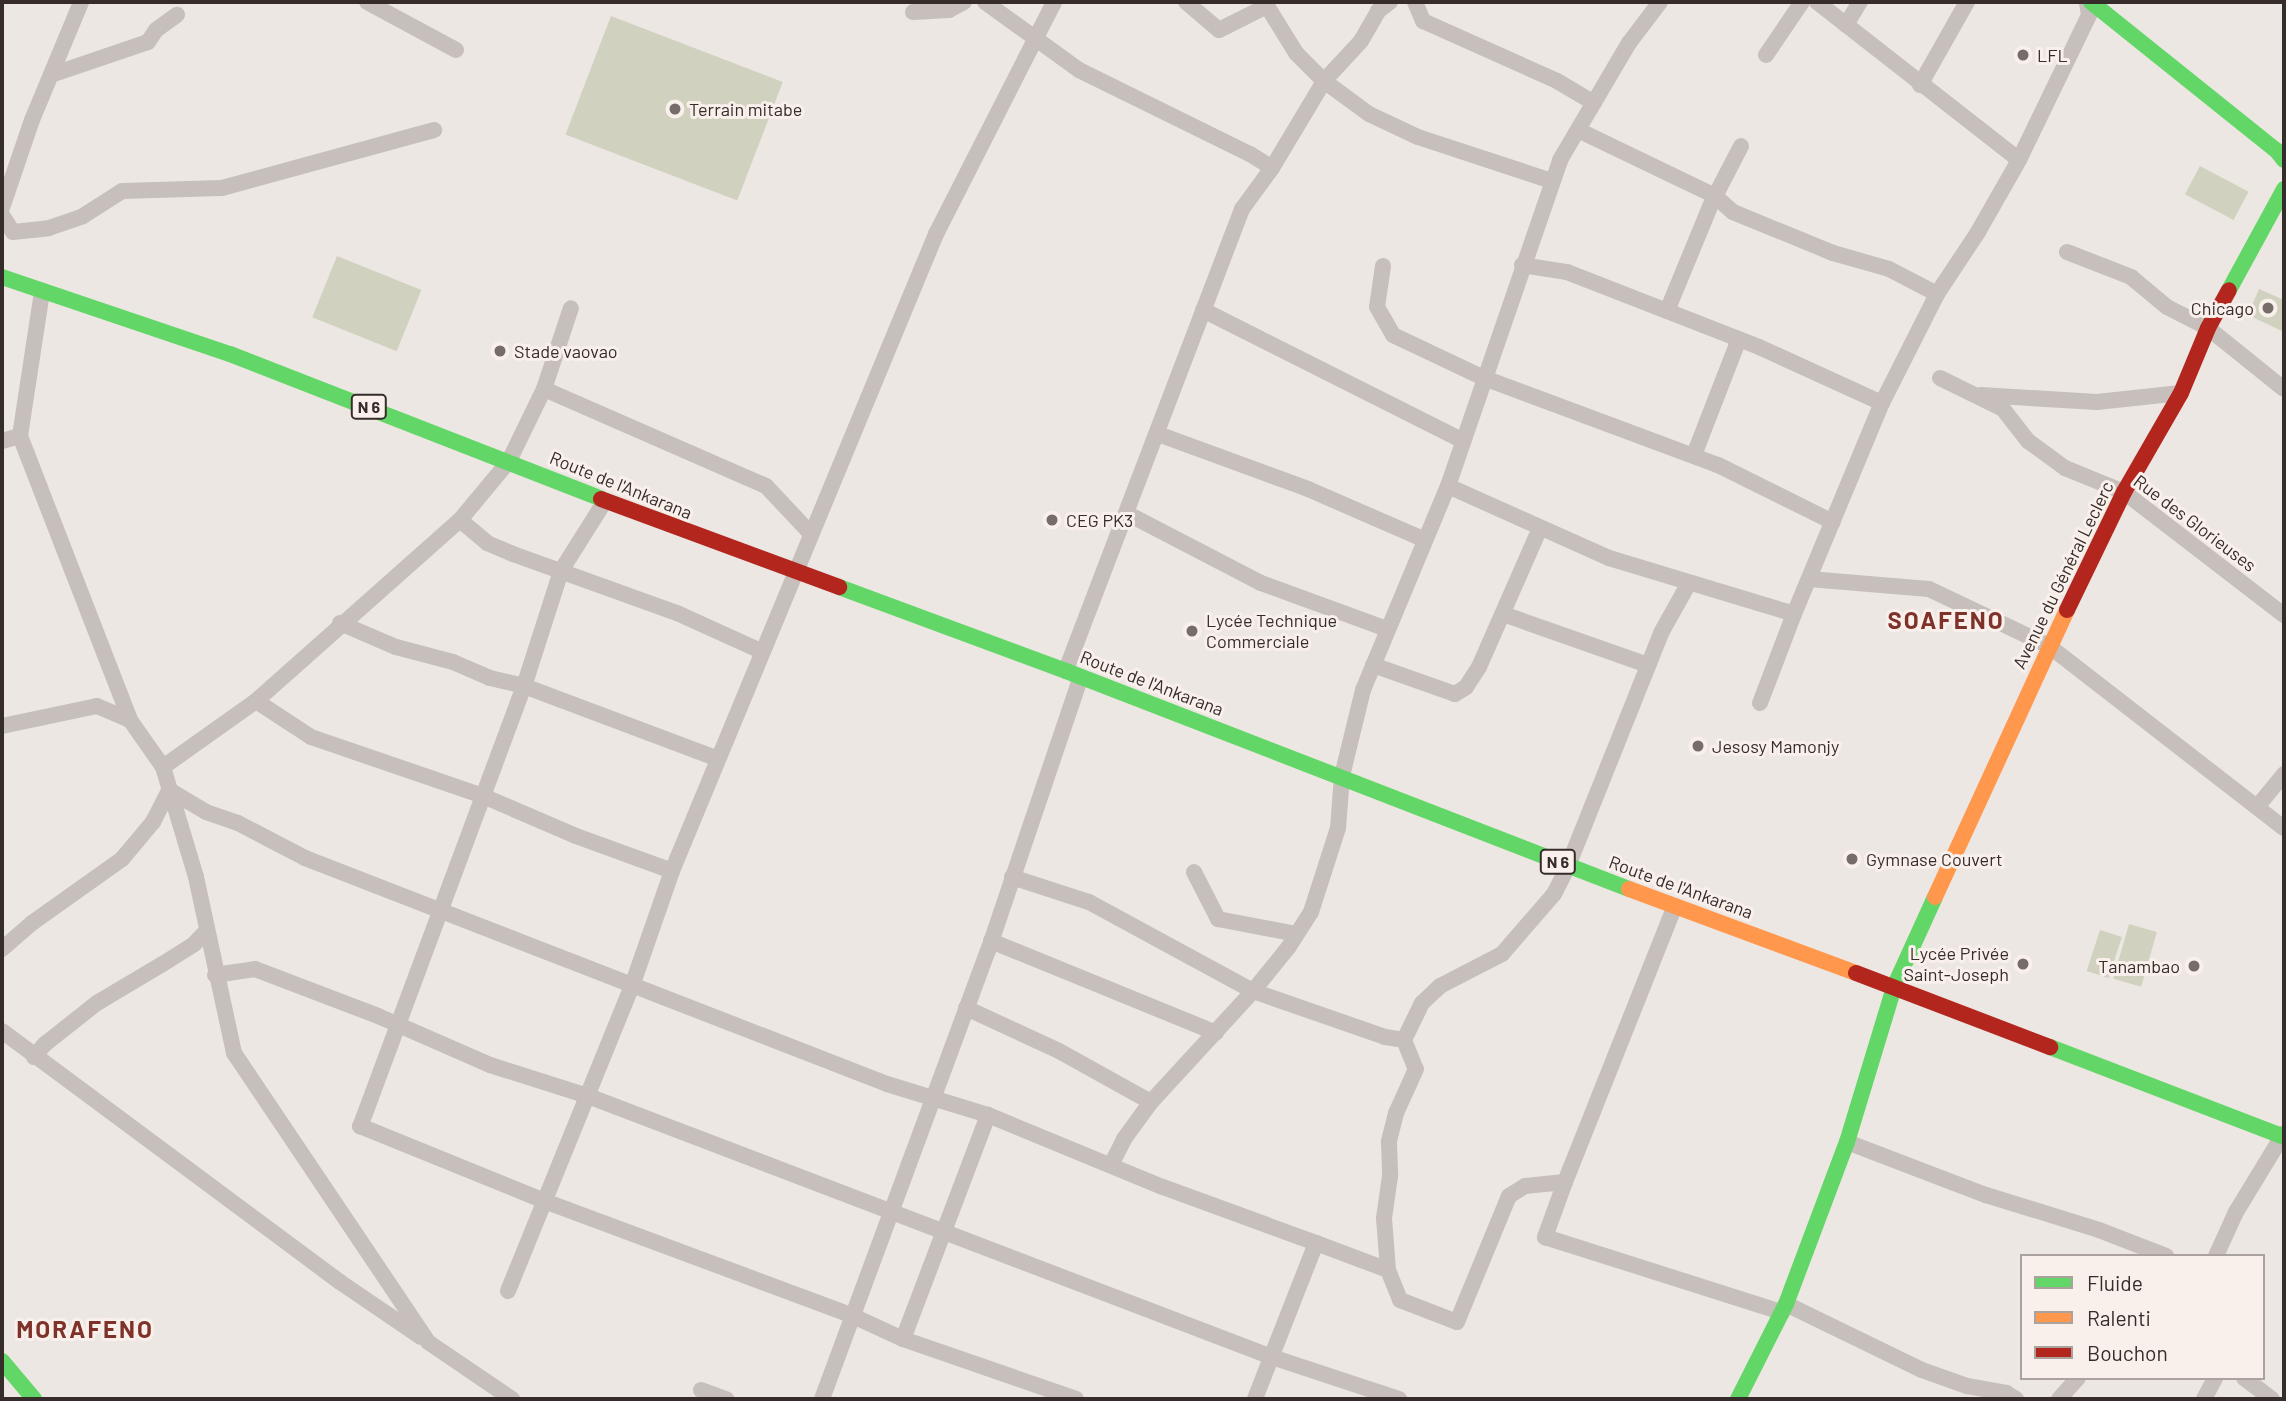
<!DOCTYPE html>
<html>
<head>
<meta charset="utf-8">
<style>
	body { margin:0 }
	#map { position:relative; width:2286px; height:1401px; overflow:hidden; background:#ede7e3; font-family:Barlow,sans-serif }
	div>[style] { position:absolute }
	[style*='--x'] { left:calc(var(--x)*1px); top:calc(var(--y)*1px); width:calc(var(--w)*1px); rotate:calc(var(--a)*1deg) }
	.green>* { inset:0; background:#d0d1be; transform-origin:0 0 }
	.street>* { height:16px; margin:-8px; padding:0 8px; transform-origin:8px; border-radius:8px; background:#c6bfbb }
	.fast>* { height:16px; margin:-8px; padding:0 8px; transform-origin:8px; border-radius:8px; background:#63d668 }
	.slow>* { height:16px; margin:-8px; padding:0 8px; transform-origin:8px; border-radius:8px; background:#ff974d }
	.jam>* { height:16px; margin:-8px; padding:0 8px; transform-origin:8px; border-radius:8px; background:#b3261e }
	.dots>* { width:19px; height:19px; translate:-50% -50%; box-sizing:border-box; border:4px solid #f9f0eb; border-radius:50% }
	span { translate:-50% -50%; white-space:nowrap; text-align:center; line-height:1.15; -webkit-text-stroke:6px #f9f0eb; paint-order:stroke }
	.shield-label span { padding:2px 5px; background:#f9f0eb; border:2px solid; border-radius:5px; -webkit-text-stroke-width:0 }
	.shield-label { font-size:16px; color:#362c2a; font-weight:700 }
	.poi-label { font-size:18px; color:#362c2a }
	.left { translate:0 -50%; text-align:left }
	.right { translate:-100% -50%; text-align:right }
	.street-label { font-size:18px; color:#362c2a }
	.district-label { font-size:24px; color:#7f3229; font-weight:700; letter-spacing:2px }
	.frame { position:absolute; inset:0; border:4px solid #362c2a; pointer-events:none }
	.legend { position:absolute; left:2020px; top:1254px; width:245px; height:126px; box-sizing:border-box; background:#f9f0eb; border:2px solid #aba29e; margin:0; padding:9px 12px; list-style:none; font-size:21px; color:#362c2a }
	.legend li { display:flex; align-items:center; gap:14px; height:35px }
	.legend b { width:35px; border:2px solid #aba29e }
</style>
</head>
<body>
<div id="map">
	<div class="green">
		<i style="left:611px;top:16px;width:184px;height:127px;rotate:21deg"></i>
		<i style="left:2200px;top:166px;width:55px;height:32px;rotate:28deg"></i>
		<i style="left:337px;top:256px;width:91px;height:66px;rotate:22deg"></i>
		<i style="clip-path:polygon(2259px 289px,2284px 300px,2284px 332px,2248px 315px)"></i>
		<i style="left:2129px;top:924px;width:29px;height:57px;rotate:16deg"></i>
		<i style="left:2100px;top:930px;width:23px;height:43px;rotate:18deg"></i>
	</div>
	<div class="street">
		<i style="--x:367;--y:2;--w:101;--a:28.3"></i>
		<i style="--x:985;--y:2;--w:116;--a:35.9"></i>
		<i style="--x:1079;--y:70;--w:191;--a:26.2"></i>
		<i style="--x:1250;--y:154;--w:26;--a:32"></i>
		<i style="--x:1272;--y:168;--w:51;--a:126.2"></i>
		<i style="--x:1242;--y:209;--w:494;--a:110.9"></i>
		<i style="--x:1186;--y:2;--w:43;--a:40.3"></i>
		<i style="--x:1219;--y:30;--w:54;--a:-26.6"></i>
		<i style="--x:1267;--y:6;--w:55;--a:58.3"></i>
		<i style="--x:1296;--y:53;--w:40;--a:45"></i>
		<i style="--x:1324;--y:81;--w:56;--a:36.3"></i>
		<i style="--x:1369;--y:114;--w:54;--a:25.1"></i>
		<i style="--x:1418;--y:137;--w:141;--a:18.2"></i>
		<i style="--x:1415;--y:2;--w:21;--a:67"></i>
		<i style="--x:1423;--y:21;--w:147;--a:24.1"></i>
		<i style="--x:1557;--y:81;--w:43;--a:30.7"></i>
		<i style="--x:1817;--y:2;--w:256;--a:38"></i>
		<i style="--x:913;--y:12;--w:36;--a:-3"></i>
		<i style="--x:949;--y:10;--w:17;--a:-28"></i>
		<i style="--x:1846;--y:25;--w:27;--a:-59"></i>
		<i style="--x:1766;--y:55;--w:64;--a:-55.8"></i>
		<i style="--x:51;--y:75;--w:102;--a:-18.8"></i>
		<i style="--x:148;--y:42;--w:14;--a:-56"></i>
		<i style="--x:156;--y:30;--w:26;--a:-36"></i>
		<i style="--x:1920;--y:85;--w:95;--a:-60.5"></i>
		<i style="--x:1578;--y:130;--w:152;--a:25.7"></i>
		<i style="--x:1715;--y:196;--w:24;--a:42"></i>
		<i style="--x:1733;--y:212;--w:108;--a:22.3"></i>
		<i style="--x:1833;--y:253;--w:58;--a:15.9"></i>
		<i style="--x:1889;--y:269;--w:54;--a:27.5"></i>
		<i style="--x:1272;--y:168;--w:101;--a:-59.1"></i>
		<i style="--x:1324;--y:81;--w:54;--a:-47.2"></i>
		<i style="--x:1361;--y:41;--w:34;--a:-60"></i>
		<i style="--x:1378;--y:11;--w:15;--a:-37"></i>
		<i style="--x:2;--y:208;--w:93;--a:-71.2"></i>
		<i style="--x:32;--y:120;--w:128;--a:-67.4"></i>
		<i style="--x:2;--y:215;--w:20;--a:57"></i>
		<i style="--x:13;--y:232;--w:36;--a:-6"></i>
		<i style="--x:49;--y:228;--w:36;--a:-19"></i>
		<i style="--x:83;--y:216;--w:46;--a:-32.7"></i>
		<i style="--x:122;--y:191;--w:100;--a:-1.7"></i>
		<i style="--x:222;--y:188;--w:220;--a:-15.3"></i>
		<i style="--x:2067;--y:252;--w:69;--a:21.3"></i>
		<i style="--x:2131;--y:277;--w:47;--a:39.8"></i>
		<i style="--x:2167;--y:307;--w:46;--a:27.1"></i>
		<i style="--x:2208;--y:328;--w:97;--a:38.8"></i>
		<i style="--x:1522;--y:265;--w:46;--a:8.8"></i>
		<i style="--x:1567;--y:272;--w:206;--a:21.3"></i>
		<i style="--x:1759;--y:347;--w:135;--a:24.5"></i>
		<i style="--x:1383;--y:266;--w:41;--a:98.3"></i>
		<i style="--x:1377;--y:307;--w:32;--a:60"></i>
		<i style="--x:1393;--y:335;--w:101;--a:25.3"></i>
		<i style="--x:1484;--y:378;--w:250;--a:20.4"></i>
		<i style="--x:1718;--y:465;--w:128;--a:26.4"></i>
		<i style="--x:42;--y:292;--w:146;--a:98.7"></i>
		<i style="--x:20;--y:436;--w:305;--a:68.8"></i>
		<i style="--x:130;--y:720;--w:57;--a:54.9"></i>
		<i style="--x:163;--y:767;--w:115;--a:73.3"></i>
		<i style="--x:196;--y:877;--w:180;--a:77.8"></i>
		<i style="--x:234;--y:1053;--w:348;--a:56.1"></i>
		<i style="--x:428;--y:1342;--w:102;--a:34.2"></i>
		<i style="--x:1203;--y:310;--w:291;--a:26.7"></i>
		<i style="--x:1667;--y:311;--w:118;--a:-67.6"></i>
		<i style="--x:1712;--y:202;--w:63;--a:-62.6"></i>
		<i style="--x:1940;--y:378;--w:70;--a:26.2"></i>
		<i style="--x:2003;--y:409;--w:41;--a:52"></i>
		<i style="--x:2028;--y:441;--w:46;--a:36.1"></i>
		<i style="--x:2065;--y:468;--w:64;--a:22.1"></i>
		<i style="--x:2124;--y:492;--w:202;--a:37.6"></i>
		<i style="--x:544;--y:389;--w:242;--a:23.6"></i>
		<i style="--x:766;--y:486;--w:66;--a:46.8"></i>
		<i style="--x:1981;--y:395;--w:116;--a:3.5"></i>
		<i style="--x:2097;--y:402;--w:84;--a:-6.1"></i>
		<i style="--x:1158;--y:434;--w:160;--a:20.1"></i>
		<i style="--x:1308;--y:489;--w:125;--a:23.5"></i>
		<i style="--x:2;--y:441;--w:19;--a:-16"></i>
		<i style="--x:1694;--y:455;--w:124;--a:-68.8"></i>
		<i style="--x:1448;--y:486;--w:176;--a:24.1"></i>
		<i style="--x:1609;--y:558;--w:193;--a:16.8"></i>
		<i style="--x:605;--y:501;--w:83;--a:122.2"></i>
		<i style="--x:561;--y:571;--w:121;--a:107.8"></i>
		<i style="--x:524;--y:686;--w:470;--a:110.4"></i>
		<i style="--x:360;--y:1126;--w:202;--a:22.1"></i>
		<i style="--x:547;--y:1202;--w:327;--a:20.4"></i>
		<i style="--x:853;--y:1316;--w:55;--a:24.7"></i>
		<i style="--x:903;--y:1339;--w:183;--a:19.1"></i>
		<i style="--x:1128;--y:514;--w:150;--a:27.4"></i>
		<i style="--x:1261;--y:583;--w:134;--a:20.1"></i>
		<i style="--x:460;--y:520;--w:35;--a:40"></i>
		<i style="--x:487;--y:543;--w:28;--a:23"></i>
		<i style="--x:513;--y:554;--w:174;--a:19.8"></i>
		<i style="--x:677;--y:613;--w:94;--a:24.4"></i>
		<i style="--x:1809;--y:579;--w:120;--a:4.8"></i>
		<i style="--x:1929;--y:589;--w:133;--a:25.4"></i>
		<i style="--x:2049;--y:646;--w:297;--a:37.8"></i>
		<i style="--x:1503;--y:614;--w:154;--a:19.4"></i>
		<i style="--x:340;--y:623;--w:61;--a:23.2"></i>
		<i style="--x:396;--y:647;--w:59;--a:14.7"></i>
		<i style="--x:453;--y:662;--w:40;--a:23.4"></i>
		<i style="--x:490;--y:678;--w:35;--a:13"></i>
		<i style="--x:524;--y:686;--w:207;--a:20.6"></i>
		<i style="--x:1373;--y:665;--w:87;--a:19.5"></i>
		<i style="--x:1455;--y:694;--w:13;--a:-32"></i>
		<i style="--x:1466;--y:687;--w:24;--a:-57"></i>
		<i style="--x:1479;--y:667;--w:152;--a:-66.3"></i>
		<i style="--x:256;--y:701;--w:66;--a:33.2"></i>
		<i style="--x:311;--y:737;--w:182;--a:18.9"></i>
		<i style="--x:483;--y:796;--w:101;--a:23.3"></i>
		<i style="--x:576;--y:836;--w:102;--a:20"></i>
		<i style="--x:1760;--y:703;--w:95;--a:-69.1"></i>
		<i style="--x:1794;--y:614;--w:229;--a:-67.4"></i>
		<i style="--x:1882;--y:403;--w:122;--a:-63.2"></i>
		<i style="--x:1937;--y:294;--w:74;--a:-56.5"></i>
		<i style="--x:1978;--y:232;--w:83;--a:-60.3"></i>
		<i style="--x:2019;--y:160;--w:161;--a:-64.2"></i>
		<i style="--x:2089;--y:15;--w:13;--a:-99"></i>
		<i style="--x:2;--y:726;--w:97;--a:-11.9"></i>
		<i style="--x:97;--y:706;--w:36;--a:23"></i>
		<i style="--x:163;--y:767;--w:114;--a:-35.4"></i>
		<i style="--x:256;--y:701;--w:273;--a:-41.6"></i>
		<i style="--x:460;--y:520;--w:77;--a:-50.3"></i>
		<i style="--x:509;--y:461;--w:80;--a:-64.1"></i>
		<i style="--x:544;--y:389;--w:85;--a:-71.6"></i>
		<i style="--x:2257;--y:807;--w:43;--a:-50.7"></i>
		<i style="--x:1194;--y:872;--w:53;--a:62.9"></i>
		<i style="--x:1218;--y:919;--w:80;--a:10.8"></i>
		<i style="--x:1012;--y:877;--w:81;--a:18"></i>
		<i style="--x:1089;--y:902;--w:187;--a:28.5"></i>
		<i style="--x:1253;--y:991;--w:140;--a:19.2"></i>
		<i style="--x:1385;--y:1037;--w:19;--a:9"></i>
		<i style="--x:1404;--y:1040;--w:31;--a:68"></i>
		<i style="--x:1416;--y:1069;--w:48;--a:114.4"></i>
		<i style="--x:1396;--y:1113;--w:30;--a:104"></i>
		<i style="--x:1389;--y:1142;--w:34;--a:88"></i>
		<i style="--x:1390;--y:1176;--w:42;--a:98.1"></i>
		<i style="--x:1384;--y:1218;--w:52;--a:85.6"></i>
		<i style="--x:991;--y:941;--w:243;--a:22.2"></i>
		<i style="--x:2;--y:949;--w:40;--a:-41"></i>
		<i style="--x:32;--y:923;--w:110;--a:-35.4"></i>
		<i style="--x:122;--y:859;--w:48;--a:-50"></i>
		<i style="--x:153;--y:822;--w:36;--a:-63"></i>
		<i style="--x:169;--y:790;--w:43;--a:30.7"></i>
		<i style="--x:206;--y:812;--w:34;--a:19"></i>
		<i style="--x:238;--y:823;--w:76;--a:27.6"></i>
		<i style="--x:305;--y:858;--w:624;--a:21.22"></i>
		<i style="--x:887;--y:1084;--w:106;--a:17.1"></i>
		<i style="--x:988;--y:1115;--w:189;--a:22.4"></i>
		<i style="--x:1163;--y:1187;--w:163;--a:20.1"></i>
		<i style="--x:1316;--y:1243;--w:168;--a:111.4"></i>
		<i style="--x:215;--y:975;--w:40;--a:-8.5"></i>
		<i style="--x:255;--y:969;--w:132;--a:20.9"></i>
		<i style="--x:378;--y:1016;--w:122;--a:23.6"></i>
		<i style="--x:490;--y:1065;--w:103;--a:17.6"></i>
		<i style="--x:588;--y:1096;--w:732;--a:20.89"></i>
		<i style="--x:1272;--y:1357;--w:134;--a:18.3"></i>
		<i style="--x:966;--y:1008;--w:102;--a:24.8"></i>
		<i style="--x:1059;--y:1051;--w:105;--a:29"></i>
		<i style="--x:2;--y:1031;--w:421;--a:36.6"></i>
		<i style="--x:340;--y:1282;--w:98;--a:34.2"></i>
		<i style="--x:1404;--y:1040;--w:41;--a:-64.1"></i>
		<i style="--x:1422;--y:1003;--w:25;--a:-43"></i>
		<i style="--x:1440;--y:986;--w:70;--a:-27.3"></i>
		<i style="--x:1502;--y:954;--w:79;--a:-49.1"></i>
		<i style="--x:1554;--y:894;--w:31;--a:-63"></i>
		<i style="--x:1568;--y:866;--w:251;--a:-68.2"></i>
		<i style="--x:1661;--y:633;--w:57;--a:-60.8"></i>
		<i style="--x:34;--y:1057;--w:17;--a:-50"></i>
		<i style="--x:45;--y:1044;--w:66;--a:-38.3"></i>
		<i style="--x:97;--y:1003;--w:74;--a:-30.7"></i>
		<i style="--x:161;--y:965;--w:39;--a:-32"></i>
		<i style="--x:194;--y:944;--w:18;--a:-47"></i>
		<i style="--x:1847;--y:1142;--w:149;--a:20.9"></i>
		<i style="--x:1986;--y:1195;--w:118;--a:17.2"></i>
		<i style="--x:2099;--y:1230;--w:72;--a:21.2"></i>
		<i style="--x:1111;--y:1165;--w:29;--a:-63"></i>
		<i style="--x:1124;--y:1139;--w:46;--a:-53.9"></i>
		<i style="--x:1151;--y:1102;--w:151;--a:-47.4"></i>
		<i style="--x:1253;--y:991;--w:55;--a:-50.9"></i>
		<i style="--x:1288;--y:948;--w:43;--a:-57.4"></i>
		<i style="--x:1311;--y:912;--w:88;--a:-72.2"></i>
		<i style="--x:1338;--y:828;--w:52;--a:-85.6"></i>
		<i style="--x:1342;--y:776;--w:89;--a:-76.3"></i>
		<i style="--x:1363;--y:690;--w:221;--a:-67.4"></i>
		<i style="--x:1448;--y:486;--w:345;--a:-71"></i>
		<i style="--x:1560;--y:160;--w:136;--a:-59.5"></i>
		<i style="--x:1629;--y:43;--w:51;--a:-52.9"></i>
		<i style="--x:1565;--y:1182;--w:59;--a:110"></i>
		<i style="--x:1545;--y:1237;--w:249;--a:17.6"></i>
		<i style="--x:1316;--y:1243;--w:77;--a:20.6"></i>
		<i style="--x:1388;--y:1270;--w:32;--a:68"></i>
		<i style="--x:1400;--y:1300;--w:61;--a:21.1"></i>
		<i style="--x:1457;--y:1322;--w:136;--a:-67.6"></i>
		<i style="--x:1509;--y:1196;--w:19;--a:-32"></i>
		<i style="--x:1525;--y:1186;--w:40;--a:-5.7"></i>
		<i style="--x:1565;--y:1182;--w:297;--a:-68.3"></i>
		<i style="--x:2216;--y:1256;--w:48;--a:-65.6"></i>
		<i style="--x:2236;--y:1212;--w:92;--a:-58.7"></i>
		<i style="--x:508;--y:1291;--w:332;--a:-67.9"></i>
		<i style="--x:633;--y:983;--w:119;--a:-70.8"></i>
		<i style="--x:672;--y:871;--w:690;--a:-67.49"></i>
		<i style="--x:936;--y:234;--w:260;--a:-63"></i>
		<i style="--x:1786;--y:1304;--w:151;--a:25.9"></i>
		<i style="--x:1922;--y:1370;--w:48;--a:19.6"></i>
		<i style="--x:1967;--y:1386;--w:40;--a:10"></i>
		<i style="--x:2006;--y:1393;--w:12;--a:31"></i>
		<i style="--x:903;--y:1339;--w:240;--a:-69.2"></i>
		<i style="--x:2244;--y:1378;--w:35;--a:37"></i>
		<i style="--x:701;--y:1390;--w:27;--a:20"></i>
		<i style="--x:822;--y:1399;--w:478;--a:-69.7"></i>
		<i style="--x:988;--y:951;--w:289;--a:-71.3"></i>
		<i style="--x:2059;--y:1399;--w:28;--a:-48"></i>
		<i style="--x:2204;--y:1399;--w:24;--a:-62"></i>
	</div>
	<div class="fast">
		<i style="--x:2091;--y:2;--w:237;--a:38.7"></i>
		<i style="--x:2276;--y:150;--w:13;--a:51"></i>
		<i style="--x:2;--y:277;--w:241;--a:18.7"></i>
		<i style="--x:230;--y:354;--w:398;--a:21.3"></i>
		<i style="--x:2229;--y:290;--w:115;--a:-61.4"></i>
		<i style="--x:839;--y:587;--w:242;--a:20.3"></i>
		<i style="--x:1066;--y:671;--w:604;--a:21.17"></i>
		<i style="--x:2050;--y:1047;--w:251;--a:21"></i>
		<i style="--x:2;--y:1361;--w:50;--a:49.9"></i>
		<i style="--x:1738;--y:1399;--w:106;--a:-63.2"></i>
		<i style="--x:1786;--y:1304;--w:173;--a:-69.4"></i>
		<i style="--x:1847;--y:1142;--w:162;--a:-73.1"></i>
		<i style="--x:1894;--y:987;--w:99;--a:-65.5"></i>
	</div>
	<div class="slow">
		<i style="--x:1629;--y:889;--w:242;--a:20.3"></i>
		<i style="--x:1935;--y:897;--w:316;--a:-65.3"></i>
	</div>
	<div class="jam">
		<i style="--x:601;--y:499;--w:254;--a:20.3"></i>
		<i style="--x:2067;--y:610;--w:131;--a:-64.2"></i>
		<i style="--x:2124;--y:492;--w:114;--a:-60.1"></i>
		<i style="--x:2181;--y:393;--w:70;--a:-67.4"></i>
		<i style="--x:2208;--y:328;--w:43;--a:-61.1"></i>
		<i style="--x:1856;--y:973;--w:208;--a:20.9"></i>
	</div>
	<div class="dots">
		<i style="left:2023px;top:55px;background:#766d6b"></i>
		<i style="left:675px;top:109px;background:#766d6b"></i>
		<i style="left:2268px;top:308px;background:#766d6b"></i>
		<i style="left:500px;top:351px;background:#766d6b"></i>
		<i style="left:1052px;top:520px;background:#766d6b"></i>
		<i style="left:1192px;top:631px;background:#766d6b"></i>
		<i style="left:1698px;top:746px;background:#766d6b"></i>
		<i style="left:1852px;top:859px;background:#766d6b"></i>
		<i style="left:2023px;top:964px;background:#766d6b"></i>
		<i style="left:2194px;top:966px;background:#766d6b"></i>
	</div>
	<div class="shield-label">
		<span style="left:369px;top:407px">N 6</span>
		<span style="left:1558px;top:862px">N 6</span>
	</div>
	<div class="poi-label">
		<span class="left" style="left:2037px;top:55px">LFL</span>
		<span class="left" style="left:689px;top:109px">Terrain mitabe</span>
		<span class="right" style="left:2254px;top:308px">Chicago</span>
		<span class="left" style="left:514px;top:351px">Stade vaovao</span>
		<span class="left" style="left:1066px;top:520px">CEG PK3</span>
		<span class="left" style="left:1206px;top:631px">Lycée Technique<br>Commerciale</span>
		<span class="left" style="left:1712px;top:746px">Jesosy Mamonjy</span>
		<span class="left" style="left:1866px;top:859px">Gymnase Couvert</span>
		<span class="right" style="left:2009px;top:964px">Lycée Privée<br>Saint-Joseph</span>
		<span class="right" style="left:2180px;top:966px">Tanambao</span>
	</div>
	<div class="street-label">
		<span style="left:621px;top:485px;rotate:22deg">Route de l'Ankarana</span>
		<span style="left:2195px;top:523px;rotate:37deg">Rue des Glorieuses</span>
		<span style="left:2063px;top:575px;rotate:-64deg">Avenue du Général Leclerc</span>
		<span style="left:1152px;top:683px;rotate:21deg">Route de l'Ankarana</span>
		<span style="left:1681px;top:887px;rotate:20deg">Route de l'Ankarana</span>
	</div>
	<div class="district-label">
		<span style="left:1946px;top:620px">SOAFENO</span>
		<span style="left:85px;top:1329px">MORAFENO</span>
	</div>
	<div class="frame"></div>
	<ul class="legend">
	<li><b style="height:9px;background:#63d668"></b>Fluide</li>
	<li><b style="height:9px;background:#ff974d"></b>Ralenti</li>
	<li><b style="height:9px;background:#b3261e"></b>Bouchon</li>
	</ul>
</div>
</body>
</html>
